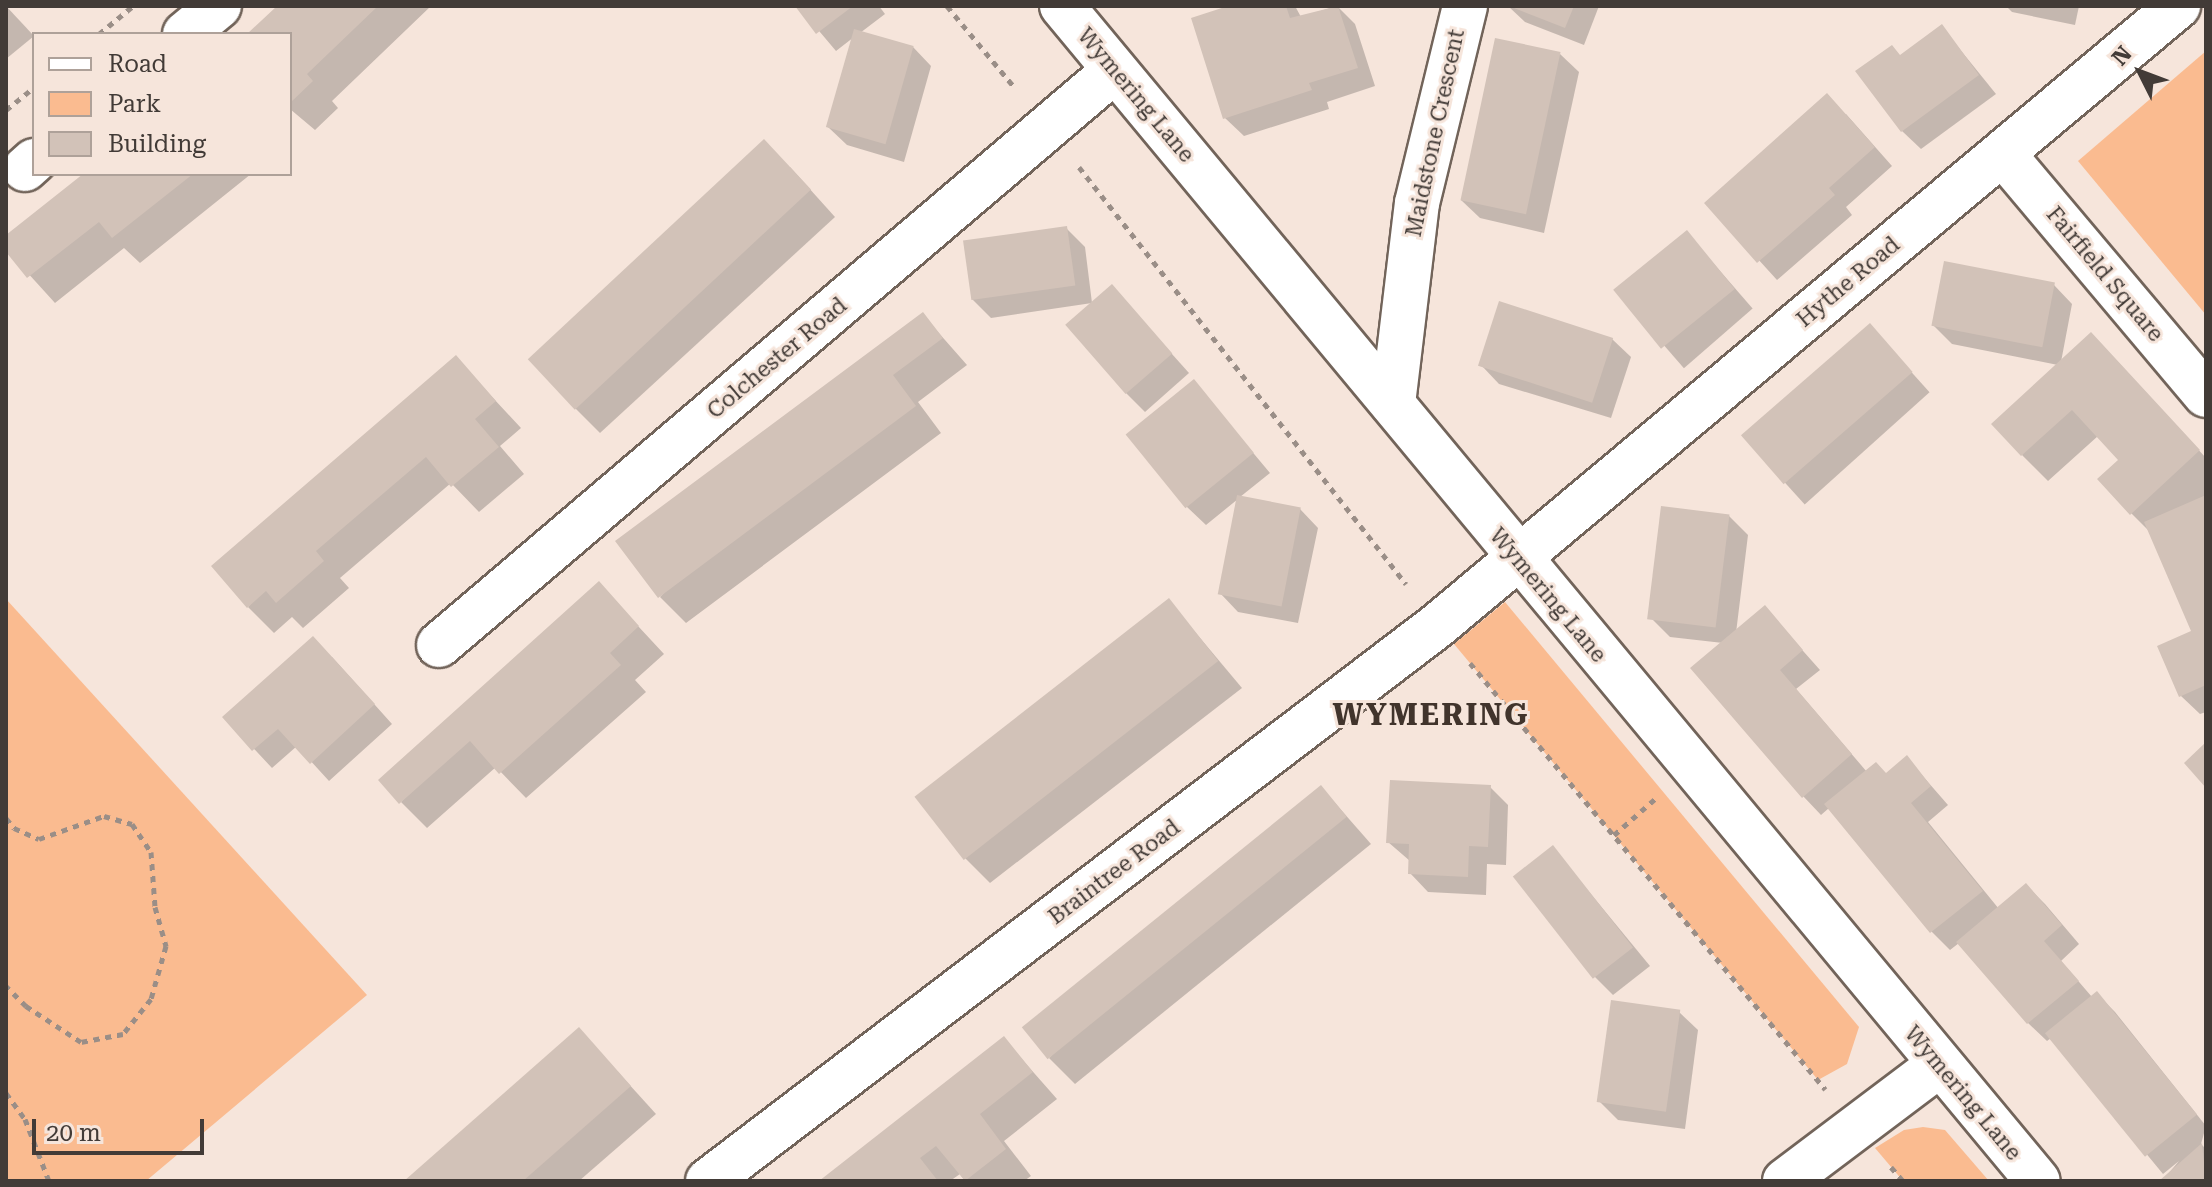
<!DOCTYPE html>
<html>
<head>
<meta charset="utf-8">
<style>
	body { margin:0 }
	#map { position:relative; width:2212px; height:1187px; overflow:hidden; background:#f6e5db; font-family:"Roboto Serif",serif }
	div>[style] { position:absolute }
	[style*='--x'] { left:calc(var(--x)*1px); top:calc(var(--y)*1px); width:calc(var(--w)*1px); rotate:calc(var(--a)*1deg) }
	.green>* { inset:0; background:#fabb90 }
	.shadow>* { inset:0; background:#0003; transform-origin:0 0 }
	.building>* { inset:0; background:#d2c2b8; transform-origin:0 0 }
	.path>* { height:5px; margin-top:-2.5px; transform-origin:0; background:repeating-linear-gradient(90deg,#9a8e87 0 6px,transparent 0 12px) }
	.roads { filter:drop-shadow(2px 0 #72645a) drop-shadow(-2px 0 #72645a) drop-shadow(0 2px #72645a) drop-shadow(0 -2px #72645a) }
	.minor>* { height:44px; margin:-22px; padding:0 22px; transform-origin:22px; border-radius:22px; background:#fff }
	span { translate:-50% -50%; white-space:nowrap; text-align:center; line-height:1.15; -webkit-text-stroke:6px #f6e5db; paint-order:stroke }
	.street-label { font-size:22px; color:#423b37 }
	.district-label { font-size:30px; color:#41342c; font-weight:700; letter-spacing:2px }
	.frame { position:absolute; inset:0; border:8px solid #423b37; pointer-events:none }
	.legend { position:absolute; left:32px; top:32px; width:260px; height:144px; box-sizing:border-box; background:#f6e5db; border:2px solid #aea199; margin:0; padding:10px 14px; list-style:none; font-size:24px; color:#423b37 }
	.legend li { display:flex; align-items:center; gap:16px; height:40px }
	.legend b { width:40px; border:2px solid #aea199 }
	.north { position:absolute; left:2100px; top:32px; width:80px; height:80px; -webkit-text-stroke:6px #f6e5db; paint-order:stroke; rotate:312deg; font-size:22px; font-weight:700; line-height:32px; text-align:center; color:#423b37 }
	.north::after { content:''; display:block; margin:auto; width:28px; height:36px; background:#423b37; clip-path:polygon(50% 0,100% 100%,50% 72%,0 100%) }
	.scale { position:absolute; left:32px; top:1119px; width:172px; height:36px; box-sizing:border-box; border:4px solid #423b37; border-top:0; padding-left:10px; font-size:24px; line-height:28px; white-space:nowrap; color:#423b37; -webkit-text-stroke:6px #f6e5db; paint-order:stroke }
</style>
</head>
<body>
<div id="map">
	<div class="green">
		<i style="clip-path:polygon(2206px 51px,2206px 315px,2078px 161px)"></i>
		<i style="clip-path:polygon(6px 599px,367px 995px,146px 1181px,6px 1181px)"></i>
		<i style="clip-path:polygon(1505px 602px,1859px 1027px,1847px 1064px,1818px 1080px,1454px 644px)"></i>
		<i style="clip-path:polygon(1923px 1127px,1945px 1130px,1989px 1181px,1903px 1181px,1875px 1148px,1904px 1130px)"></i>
	</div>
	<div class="shadow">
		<i style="clip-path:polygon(6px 6px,34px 36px,6px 59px)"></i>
		<i style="clip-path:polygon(280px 6px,431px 6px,332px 101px,338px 108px,315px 130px,290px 109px,290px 34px,250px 34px)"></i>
		<i style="clip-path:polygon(798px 6px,879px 6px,885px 14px,860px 33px,913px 47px,931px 66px,904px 162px,847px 145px,828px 127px,854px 37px,836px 51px)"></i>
		<i style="clip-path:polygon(1234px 6px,1295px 6px,1301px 17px,1337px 6px,1355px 24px,1375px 86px,1327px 102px,1329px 109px,1244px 136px,1225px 118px)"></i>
		<i style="clip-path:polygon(1508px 6px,1599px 6px,1584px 45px,1525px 22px)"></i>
		<i style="clip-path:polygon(2006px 6px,2079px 6px,2075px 25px,2012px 12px)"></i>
		<i style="clip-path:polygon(1941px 26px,1996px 94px,1921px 149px,1902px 131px,1901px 57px)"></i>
		<i style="clip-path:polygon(1560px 54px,1579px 72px,1544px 233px,1480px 218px,1461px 200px)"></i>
		<i style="clip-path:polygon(1846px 114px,1892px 166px,1846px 207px,1852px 215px,1777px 280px,1707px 203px)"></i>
		<i style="clip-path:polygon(790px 167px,835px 217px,600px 433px,574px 407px)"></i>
		<i style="clip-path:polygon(86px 174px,251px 174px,140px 263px,124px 248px,55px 303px,6px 249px,6px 238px)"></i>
		<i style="clip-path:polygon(1066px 228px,1085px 247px,1092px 303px,991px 318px,972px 299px)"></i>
		<i style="left:1687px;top:233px;width:100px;height:91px;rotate:49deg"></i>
		<i style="clip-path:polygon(2054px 285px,2072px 304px,2061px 362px,2117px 361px,2206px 458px,2206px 712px,2200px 714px,2181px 696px,2194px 632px,2150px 532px,2131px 513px,2121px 461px,2098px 436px,2048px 481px,2022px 455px,2058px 365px,1952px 344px,1933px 325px)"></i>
		<i style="clip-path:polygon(1112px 287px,1189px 373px,1145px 412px,1126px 393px)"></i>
		<i style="clip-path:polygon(923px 315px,967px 365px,918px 402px,941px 433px,686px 623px,660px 597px)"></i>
		<i style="left:1870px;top:326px;width:89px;height:168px;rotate:48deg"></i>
		<i style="clip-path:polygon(1612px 339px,1631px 357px,1611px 418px,1499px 384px,1481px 365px)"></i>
		<i style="clip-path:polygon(456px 358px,521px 428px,500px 446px,524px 474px,479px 512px,451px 483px,340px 578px,349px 588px,303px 628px,292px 617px,274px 633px,248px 607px)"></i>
		<i style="clip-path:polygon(1193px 381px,1270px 473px,1240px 497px,1300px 509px,1318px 528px,1298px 623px,1238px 612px,1220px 593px,1238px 499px,1206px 525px,1187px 507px)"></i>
		<i style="clip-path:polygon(1729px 516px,1748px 535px,1736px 633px,1765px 608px,1820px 670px,1796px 689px,1867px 772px,1886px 775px,1907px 758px,1948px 805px,1928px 822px,1999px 909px,2026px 885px,2045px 904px,2079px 944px,2061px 961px,2092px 997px,2097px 994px,2115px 1012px,2206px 1126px,2201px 1144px,2206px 1149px,2206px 1181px,2162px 1181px,2179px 1161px,2163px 1174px,2051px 1038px,2047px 1041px,2028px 1023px,1959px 943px,1950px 950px,1932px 932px,1829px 808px,1821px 815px,1803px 796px,1723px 643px,1670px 637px,1651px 618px)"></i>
		<i style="clip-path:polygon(599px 584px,664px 654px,635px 680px,646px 692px,526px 798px,496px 767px,427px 828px,401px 802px)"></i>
		<i style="clip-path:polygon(1169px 601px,1242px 688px,990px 883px,964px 857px)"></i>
		<i style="clip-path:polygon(332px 657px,392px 724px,329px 781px,297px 746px,272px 768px,225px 718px)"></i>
		<i style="clip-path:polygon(1321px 787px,1371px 844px,1075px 1084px,1049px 1058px)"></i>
		<i style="clip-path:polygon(1490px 787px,1508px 805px,1506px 865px,1487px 864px,1486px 895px,1428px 892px,1410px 873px,1410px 861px,1388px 842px)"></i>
		<i style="clip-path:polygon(1553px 848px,1650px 966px,1613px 995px,1595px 977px)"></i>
		<i style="clip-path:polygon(1679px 1012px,1698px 1030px,1685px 1129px,1618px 1120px,1599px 1101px)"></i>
		<i style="clip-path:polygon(579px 1029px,656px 1114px,579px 1181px,407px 1181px)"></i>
		<i style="clip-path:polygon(1004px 1039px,1057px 1099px,1004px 1141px,1031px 1176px,1024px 1181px,965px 1181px,960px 1174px,950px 1181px,823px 1181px)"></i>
	</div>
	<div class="building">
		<i style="clip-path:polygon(277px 6px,378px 6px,307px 74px,313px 81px,290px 103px,290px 34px,247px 34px)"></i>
		<i style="clip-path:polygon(795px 6px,853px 6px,816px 34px)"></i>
		<i style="clip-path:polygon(1228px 6px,1286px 6px,1290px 18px,1338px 6px,1358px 68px,1309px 83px,1312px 90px,1223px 119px,1191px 18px)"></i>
		<i style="clip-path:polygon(1509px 6px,1574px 6px,1565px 28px)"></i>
		<i style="clip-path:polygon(1942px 24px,1979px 75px,1901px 132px,1855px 71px,1892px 45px,1900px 55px)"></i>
		<i style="left:854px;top:29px;width:62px;height:102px;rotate:16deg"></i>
		<i style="left:1495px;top:38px;width:67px;height:166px;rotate:12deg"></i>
		<i style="clip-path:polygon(1827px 93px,1875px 147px,1829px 188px,1835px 195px,1757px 263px,1704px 203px)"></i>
		<i style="left:764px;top:139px;width:69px;height:323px;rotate:47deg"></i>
		<i style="clip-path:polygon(83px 174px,193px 174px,112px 238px,99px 222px,27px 278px,6px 252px,6px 235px)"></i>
		<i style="left:1067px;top:226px;width:60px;height:105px;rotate:82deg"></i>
		<i style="left:1687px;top:230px;width:76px;height:95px;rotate:51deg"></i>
		<i style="left:1944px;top:261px;width:113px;height:66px;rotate:11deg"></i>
		<i style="left:1112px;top:284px;width:92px;height:62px;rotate:49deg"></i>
		<i style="left:1499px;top:301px;width:120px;height:68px;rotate:18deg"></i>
		<i style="clip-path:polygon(923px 312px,943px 338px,893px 375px,916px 406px,658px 598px,615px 541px)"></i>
		<i style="left:1870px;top:323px;width:65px;height:171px;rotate:49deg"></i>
		<i style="clip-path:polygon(2091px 332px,2200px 450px,2130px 515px,2097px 479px,2118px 460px,2072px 410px,2021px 456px,1991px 424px)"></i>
		<i style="clip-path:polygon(456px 355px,496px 401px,475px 419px,499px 447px,451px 487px,426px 457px,316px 551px,324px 561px,276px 603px,266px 591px,247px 608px,211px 566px)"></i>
		<i style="left:1194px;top:379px;width:95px;height:88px;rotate:51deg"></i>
		<i style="left:1237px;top:495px;width:65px;height:101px;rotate:11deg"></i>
		<i style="clip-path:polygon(2206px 495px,2206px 685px,2179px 697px,2157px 646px,2191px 631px,2144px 522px)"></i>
		<i style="left:1661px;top:506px;width:69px;height:114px;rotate:7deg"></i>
		<i style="clip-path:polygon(599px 581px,639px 626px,610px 653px,621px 665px,499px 774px,470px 741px,399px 804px,378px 780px)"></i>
		<i style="left:1169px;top:598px;width:80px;height:323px;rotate:52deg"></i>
		<i style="clip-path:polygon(1765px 605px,1803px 650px,1780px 670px,1852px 754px,1802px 798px,1690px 668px)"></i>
		<i style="clip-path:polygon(313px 636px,375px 704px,310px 764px,278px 729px,252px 751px,222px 717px)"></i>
		<i style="clip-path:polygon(2206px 742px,2206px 788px,2184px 763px)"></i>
		<i style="clip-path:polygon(1907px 755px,1931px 786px,1911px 803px,1983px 891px,1930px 933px,1824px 804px,1876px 762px,1886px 773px)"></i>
		<i style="clip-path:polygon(1390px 780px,1491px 785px,1488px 847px,1469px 846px,1468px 877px,1408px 874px,1409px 844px,1386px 843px)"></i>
		<i style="left:1321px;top:785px;width:41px;height:385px;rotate:51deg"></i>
		<i style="left:1553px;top:845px;width:130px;height:51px;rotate:52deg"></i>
		<i style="clip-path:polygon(2026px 883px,2062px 925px,2044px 941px,2079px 981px,2027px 1024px,1956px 942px)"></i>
		<i style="left:2097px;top:991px;width:159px;height:67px;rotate:51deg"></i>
		<i style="left:1611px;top:1000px;width:70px;height:103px;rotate:8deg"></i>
		<i style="clip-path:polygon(579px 1027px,631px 1086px,523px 1181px,404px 1181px)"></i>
		<i style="clip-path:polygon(1004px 1036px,1033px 1072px,980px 1114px,1006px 1149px,965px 1181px,936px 1146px,920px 1158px,938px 1181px,819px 1181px)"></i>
		<i style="clip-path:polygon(2202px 1143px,2206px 1181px,2159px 1181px)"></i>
	</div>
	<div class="path">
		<i style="--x:947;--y:6;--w:107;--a:50.3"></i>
		<i style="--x:99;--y:34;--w:44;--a:-39.5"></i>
		<i style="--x:6;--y:110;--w:36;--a:-39"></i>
		<i style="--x:1079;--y:167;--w:530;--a:51.9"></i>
		<i style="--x:1470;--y:663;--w:555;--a:50.19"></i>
		<i style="--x:6;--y:818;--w:13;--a:51"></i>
		<i style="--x:14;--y:828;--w:27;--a:24"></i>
		<i style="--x:39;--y:839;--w:69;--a:-19.5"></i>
		<i style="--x:104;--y:816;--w:29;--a:16"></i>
		<i style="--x:132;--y:824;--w:34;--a:56"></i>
		<i style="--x:151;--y:852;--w:55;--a:85.8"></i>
		<i style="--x:155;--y:907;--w:41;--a:74.2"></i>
		<i style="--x:166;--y:946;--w:55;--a:105.8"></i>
		<i style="--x:151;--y:999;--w:45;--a:128.7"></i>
		<i style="--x:123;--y:1034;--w:43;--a:169.2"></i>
		<i style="--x:81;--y:1042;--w:66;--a:-146.8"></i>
		<i style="--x:26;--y:1006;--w:28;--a:-135"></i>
		<i style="--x:1614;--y:835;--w:55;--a:-41.3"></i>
		<i style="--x:6;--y:1093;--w:32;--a:54"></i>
		<i style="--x:25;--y:1119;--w:66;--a:68.8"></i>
		<i style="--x:1891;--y:1167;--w:18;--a:49"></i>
	</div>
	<div class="roads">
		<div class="minor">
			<i style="--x:1062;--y:6;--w:1527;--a:50.29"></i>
			<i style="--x:185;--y:34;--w:44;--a:-39.5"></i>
			<i style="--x:2003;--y:154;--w:315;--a:49.9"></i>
			<i style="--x:25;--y:169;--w:12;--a:-42"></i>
			<i style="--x:1393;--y:404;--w:202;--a:-83.2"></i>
			<i style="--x:1417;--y:203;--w:203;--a:-76.3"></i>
			<i style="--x:439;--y:645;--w:887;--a:-40.38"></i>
			<i style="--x:708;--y:1181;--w:918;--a:-37.29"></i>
			<i style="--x:1438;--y:625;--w:965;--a:-39.91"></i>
			<i style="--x:1785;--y:1181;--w:193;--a:-37"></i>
		</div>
	</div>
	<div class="street-label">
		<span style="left:1136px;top:95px;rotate:50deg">Wymering Lane</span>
		<span style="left:1435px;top:133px;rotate:-78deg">Maidstone Crescent</span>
		<span style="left:2105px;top:274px;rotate:50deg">Fairfield Square</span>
		<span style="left:1848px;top:282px;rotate:-40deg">Hythe Road</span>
		<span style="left:777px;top:358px;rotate:-40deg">Colchester Road</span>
		<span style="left:1548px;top:595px;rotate:50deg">Wymering Lane</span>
		<span style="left:1114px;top:872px;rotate:-37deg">Braintree Road</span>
		<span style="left:1963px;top:1093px;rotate:50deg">Wymering Lane</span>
	</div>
	<div class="district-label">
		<span style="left:1431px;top:715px">WYMERING</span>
	</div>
	<div class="frame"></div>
	<ul class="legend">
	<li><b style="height:10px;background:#fff"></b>Road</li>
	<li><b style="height:22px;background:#fabb90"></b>Park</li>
	<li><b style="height:22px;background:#d2c2b8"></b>Building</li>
	</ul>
	<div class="north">N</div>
	<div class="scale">20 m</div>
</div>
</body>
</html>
